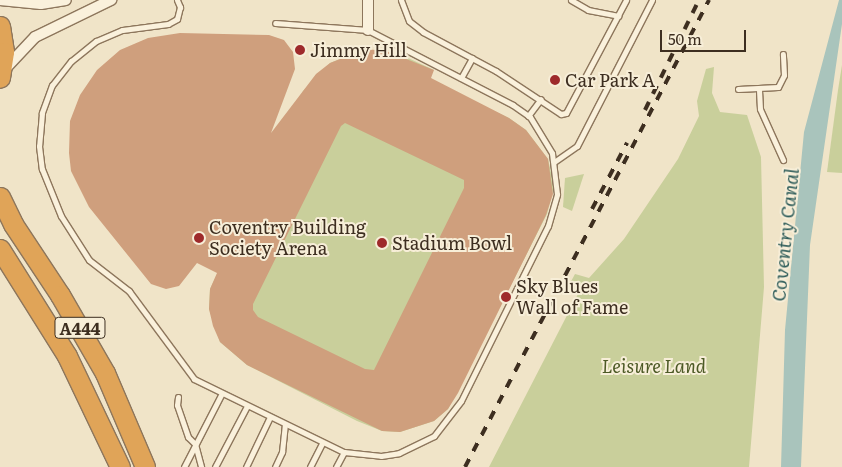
<!DOCTYPE html>
<html>
<head>
<meta charset="utf-8">
<style>
	body { margin:0 }
	#map { position:relative; width:842px; height:467px; overflow:hidden; background:#f0e4c8; font-family:Literata,serif }
	div>[style] { position:absolute }
	[style*='--x'] { left:calc(var(--x)*1px); top:calc(var(--y)*1px); width:calc(var(--w)*1px); rotate:calc(var(--a)*1deg) }
	.green>* { inset:0; background:#c9cf9b }
	.water>* { inset:0; background:#a9c4bc }
	.building>* { inset:0; background:#cf9f7d }
	.roads { filter:drop-shadow(1px 0 #8d765c) drop-shadow(-1px 0 #8d765c) drop-shadow(0 1px #8d765c) drop-shadow(0 -1px #8d765c) }
	.lane>* { height:5px; margin:-2.5px; padding:0 2.5px; transform-origin:2.5px; border-radius:2.5px; background:#faf1dc }
	.street>* { height:10px; margin:-5px; padding:0 5px; transform-origin:5px; border-radius:5px; background:#faf1dc }
	.highway>* { height:19px; margin:-9.5px; padding:0 9.5px; transform-origin:9.5px; border-radius:9.5px; background:#e0a458 }
	.rail>* { height:4px; margin-top:-2px; transform-origin:0; background:repeating-linear-gradient(90deg,#3d2e20 0 9px,transparent 0 18px) }
	.dots>* { width:14px; height:14px; translate:-50% -50%; box-sizing:border-box; border:2px solid #f7eed8; border-radius:50% }
	span { translate:-50% -50%; white-space:nowrap; text-align:center; line-height:1.15; -webkit-text-stroke:4px #f7eed8; paint-order:stroke }
	.shield-label span { padding:1px 4px; background:#f7eed8; border:1px solid; border-radius:4px; -webkit-text-stroke-width:0 }
	.shield-label { font-size:16px; color:#3d2e20; font-weight:700 }
	.poi-label { font-size:18px; color:#3d2e20 }
	.left { translate:0 -50%; text-align:left }
	.park-label { font-size:18px; color:#4d5a26; font-style:italic }
	.water-label { font-size:19px; color:#2f5d5a; font-style:italic }
	.scale { position:absolute; left:660px; top:30px; width:86px; height:22px; box-sizing:border-box; border:2px solid #3d2e20; border-top:0; padding-left:6px; font-size:15px; line-height:18px; white-space:nowrap; color:#3d2e20; -webkit-text-stroke:4px #f7eed8; paint-order:stroke }
</style>
</head>
<body>
<div id="map">
	<div class="green">
		<i style="clip-path:polygon(365px 49px,408px 58px,434px 70px,412px 73px,509px 118px,526px 130px,548px 159px,554px 186px,547px 214px,448px 409px,434px 421px,400px 432px,382px 431px,357px 421px,247px 365px,220px 342px,209px 309px,210px 289px,303px 91px,330px 63px)"></i>
		<i style="clip-path:polygon(842px 65px,842px 173px,827px 172px,838px 90px)"></i>
		<i style="clip-path:polygon(714px 67px,712px 93px,720px 112px,747px 115px,761px 157px,764px 287px,749px 467px,489px 467px,578px 294px,568px 287px,575px 274px,589px 278px,624px 239px,678px 159px,699px 116px,697px 101px,706px 69px)"></i>
		<i style="clip-path:polygon(584px 174px,572px 211px,563px 207px,565px 178px)"></i>
	</div>
	<div class="water">
		<i style="clip-path:polygon(839px 0,842px 0,842px 24px,810px 245px,801px 467px,781px 467px,785px 330px,804px 132px)"></i>
	</div>
	<div class="building">
		<i style="clip-path:polygon(evenodd,180px 33px,269px 35px,284px 40px,293px 52px,295px 69px,271px 133px,316px 74px,330px 63px,365px 49px,386px 51px,434px 70px,431px 78px,509px 118px,526px 130px,548px 159px,553px 194px,546px 215px,458px 393px,448px 409px,434px 421px,400px 432px,382px 431px,247px 365px,220px 342px,213px 326px,209px 309px,210px 289px,217px 273px,197px 263px,179px 286px,166px 289px,151px 284px,89px 207px,71px 171px,69px 153px,70px 121px,80px 95px,97px 70px,120px 50px,148px 38px,180px 33px,345px 123px,464px 180px,464px 188px,374px 370px,365px 369px,258px 317px,253px 310px,253px 304px,341px 126px,345px 123px)"></i>
	</div>
	<div class="roads">
		<div class="lane">
			<i style="--x:177;--y:0;--w:8;--a:67"></i>
			<i style="--x:180;--y:7;--w:12;--a:104"></i>
			<i style="--x:177;--y:19;--w:10;--a:151"></i>
			<i style="--x:168;--y:24;--w:46;--a:172.6"></i>
			<i style="--x:122;--y:30;--w:28;--a:157"></i>
			<i style="--x:96;--y:41;--w:32;--a:141"></i>
			<i style="--x:71;--y:61;--w:31;--a:128"></i>
			<i style="--x:52;--y:85;--w:30;--a:110"></i>
			<i style="--x:42;--y:113;--w:33;--a:95"></i>
			<i style="--x:39;--y:146;--w:23;--a:83"></i>
			<i style="--x:42;--y:169;--w:51;--a:68"></i>
			<i style="--x:61;--y:216;--w:52;--a:57.5"></i>
			<i style="--x:89;--y:260;--w:51;--a:37.8"></i>
			<i style="--x:129;--y:291;--w:109;--a:53.5"></i>
			<i style="--x:194;--y:379;--w:167;--a:26"></i>
			<i style="--x:344;--y:452;--w:37;--a:6"></i>
			<i style="--x:381;--y:456;--w:18;--a:-9"></i>
			<i style="--x:399;--y:453;--w:39;--a:-26"></i>
			<i style="--x:434;--y:436;--w:44;--a:-52.4"></i>
			<i style="--x:461;--y:401;--w:195;--a:-63.6"></i>
			<i style="--x:548;--y:226;--w:33;--a:-74"></i>
			<i style="--x:557;--y:194;--w:41;--a:-97"></i>
			<i style="--x:552;--y:153;--w:42;--a:-121.4"></i>
			<i style="--x:530;--y:117;--w:21;--a:-145"></i>
			<i style="--x:513;--y:105;--w:163;--a:-152.7"></i>
			<i style="--x:368;--y:30;--w:93;--a:-175.7"></i>
			<i style="--x:401;--y:0;--w:22;--a:69"></i>
			<i style="--x:409;--y:21;--w:18;--a:38"></i>
			<i style="--x:423;--y:32;--w:83;--a:28.1"></i>
			<i style="--x:496;--y:71;--w:78;--a:33.5"></i>
			<i style="--x:561;--y:114;--w:5;--a:-11"></i>
			<i style="--x:566;--y:113;--w:128;--a:-62"></i>
			<i style="--x:571;--y:0;--w:20;--a:30"></i>
			<i style="--x:588;--y:10;--w:31;--a:11"></i>
			<i style="--x:461;--y:78;--w:23;--a:-61"></i>
			<i style="--x:738;--y:89;--w:40;--a:-2.9"></i>
			<i style="--x:778;--y:87;--w:13;--a:-63"></i>
			<i style="--x:784;--y:75;--w:21;--a:-93"></i>
			<i style="--x:759;--y:90;--w:19;--a:87"></i>
			<i style="--x:760;--y:109;--w:56;--a:65.7"></i>
			<i style="--x:528;--y:116;--w:21;--a:-53"></i>
			<i style="--x:554;--y:162;--w:28;--a:-35"></i>
			<i style="--x:577;--y:146;--w:164;--a:-62.8"></i>
			<i style="--x:178;--y:397;--w:8;--a:97"></i>
			<i style="--x:177;--y:405;--w:34;--a:71"></i>
			<i style="--x:188;--y:437;--w:10;--a:45"></i>
			<i style="--x:195;--y:444;--w:24;--a:75"></i>
			<i style="--x:184;--y:467;--w:83;--a:-62.8"></i>
			<i style="--x:215;--y:467;--w:69;--a:-62.3"></i>
			<i style="--x:246;--y:467;--w:55;--a:-64.4"></i>
			<i style="--x:275;--y:467;--w:17;--a:-65"></i>
			<i style="--x:282;--y:452;--w:28;--a:-84"></i>
			<i style="--x:310;--y:467;--w:27;--a:-63"></i>
			<i style="--x:336;--y:467;--w:17;--a:-62"></i>
		</div>
		<div class="street">
			<i style="--x:0;--y:0;--w:41;--a:5.6"></i>
			<i style="--x:41;--y:4;--w:25;--a:-9"></i>
			<i style="--x:368;--y:30;--w:30;--a:-90"></i>
			<i style="--x:3;--y:71;--w:47;--a:-46.7"></i>
			<i style="--x:35;--y:37;--w:85;--a:-26"></i>
		</div>
		<div class="highway">
			<i style="--x:0;--y:26;--w:26;--a:81"></i>
			<i style="--x:4;--y:52;--w:26;--a:99"></i>
			<i style="--x:0;--y:197;--w:30;--a:64"></i>
			<i style="--x:13;--y:224;--w:85;--a:56.5"></i>
			<i style="--x:60;--y:295;--w:90;--a:60"></i>
			<i style="--x:105;--y:373;--w:102;--a:66.9"></i>
			<i style="--x:0;--y:249;--w:126;--a:57.9"></i>
			<i style="--x:67;--y:356;--w:123;--a:64.5"></i>
		</div>
	</div>
	<div class="rail">
		<i style="--x:645;--y:110;--w:123;--a:-63.9"></i>
		<i style="--x:592;--y:209;--w:75;--a:-62.1"></i>
		<i style="--x:465;--y:467;--w:527;--a:-62.41"></i>
	</div>
	<div class="dots">
		<i style="left:300px;top:50px;background:#9e2a2b"></i>
		<i style="left:555px;top:80px;background:#9e2a2b"></i>
		<i style="left:199px;top:238px;background:#9e2a2b"></i>
		<i style="left:382px;top:243px;background:#9e2a2b"></i>
		<i style="left:506px;top:297px;background:#9e2a2b"></i>
	</div>
	<div class="shield-label">
		<span style="left:80px;top:328px">A444</span>
	</div>
	<div class="poi-label">
		<span class="left" style="left:310px;top:50px">Jimmy Hill</span>
		<span class="left" style="left:565px;top:80px">Car Park A</span>
		<span class="left" style="left:209px;top:238px">Coventry Building<br>Society Arena</span>
		<span class="left" style="left:392px;top:243px">Stadium Bowl</span>
		<span class="left" style="left:516px;top:297px">Sky Blues<br>Wall of Fame</span>
	</div>
	<div class="park-label">
		<span style="left:654px;top:366px">Leisure Land</span>
	</div>
	<div class="water-label">
		<span style="left:785px;top:235px;rotate:-84deg">Coventry Canal</span>
	</div>
	<div class="scale">50 m</div>
</div>
</body>
</html>
